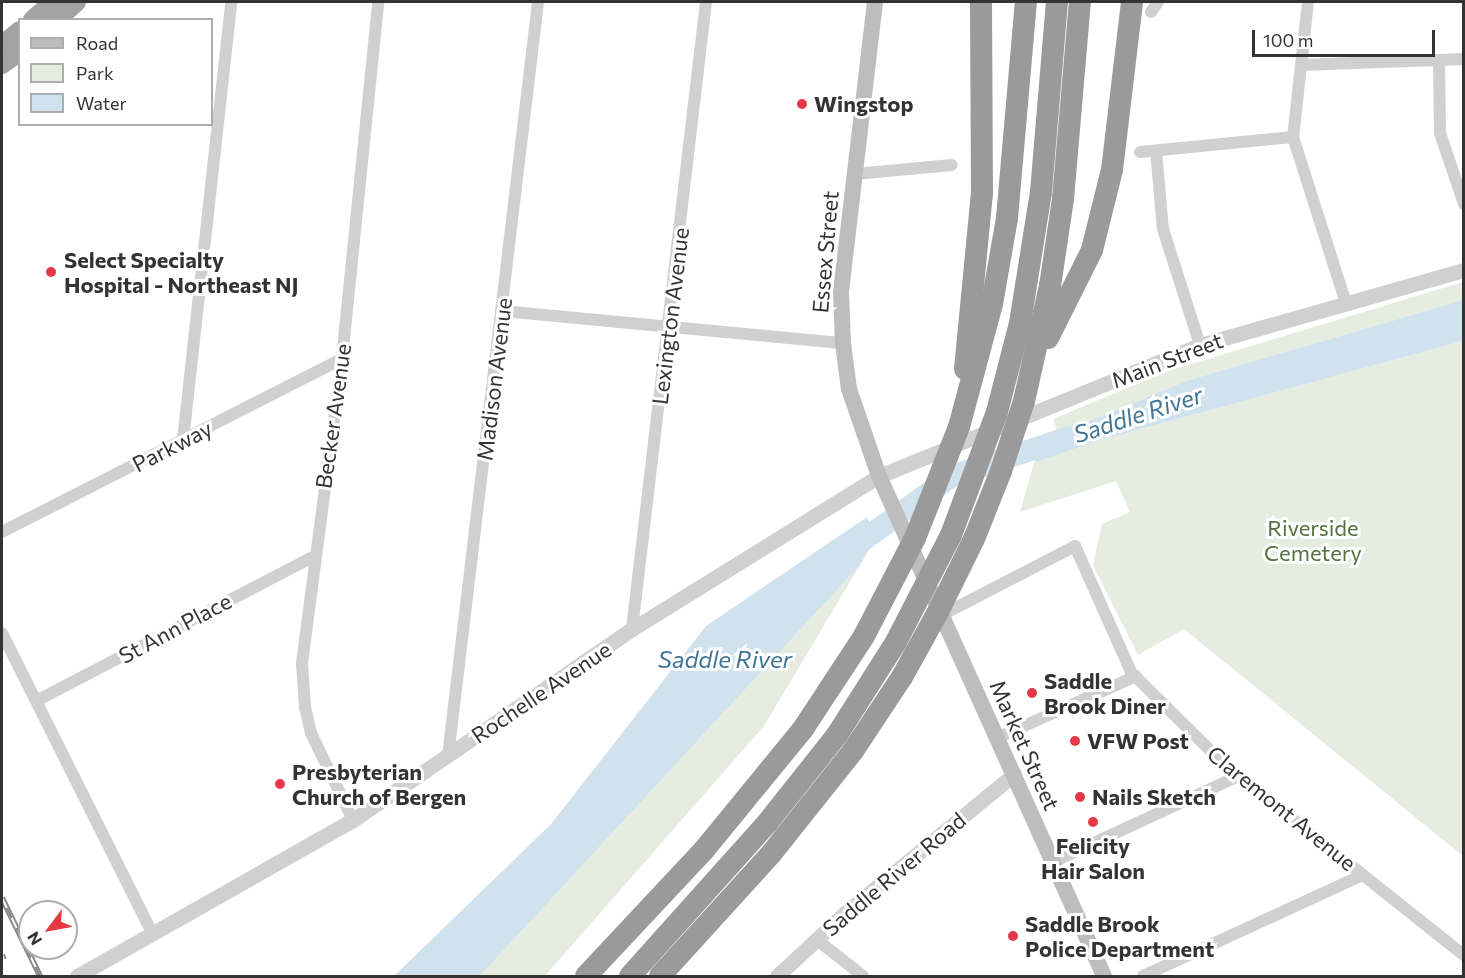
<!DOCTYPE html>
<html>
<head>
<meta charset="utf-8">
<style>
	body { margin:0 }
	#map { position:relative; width:1465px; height:978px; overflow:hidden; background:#fff; font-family:Commissioner,sans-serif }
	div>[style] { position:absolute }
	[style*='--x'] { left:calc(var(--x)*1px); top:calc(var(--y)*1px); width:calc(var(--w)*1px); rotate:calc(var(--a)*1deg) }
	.green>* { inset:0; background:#e6ecdf }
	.water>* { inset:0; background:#cfe2ee }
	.river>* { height:22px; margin:-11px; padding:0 11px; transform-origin:11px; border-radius:11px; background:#cfe2ee }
	.minor>* { height:12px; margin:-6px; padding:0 6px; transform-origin:6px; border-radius:6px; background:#d0d0d0 }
	.tertiary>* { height:15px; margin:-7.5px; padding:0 7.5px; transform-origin:7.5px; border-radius:7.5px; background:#d0d0d0 }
	.secondary>* { height:16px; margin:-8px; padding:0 8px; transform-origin:8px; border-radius:8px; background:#bdbdbd }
	.trunk>* { height:20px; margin:-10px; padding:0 10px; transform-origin:10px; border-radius:10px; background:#a2a2a2 }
	.motorway>* { height:22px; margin:-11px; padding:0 11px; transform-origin:11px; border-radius:11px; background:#9a9a9a }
	.rail>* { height:6px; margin-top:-3px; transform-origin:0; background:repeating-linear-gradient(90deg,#fff 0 11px,#888 0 22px); box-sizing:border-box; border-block:2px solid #888 }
	.dots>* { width:16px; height:16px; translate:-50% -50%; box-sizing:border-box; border:3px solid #fff; border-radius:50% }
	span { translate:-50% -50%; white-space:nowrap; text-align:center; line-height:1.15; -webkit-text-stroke:6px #fff; paint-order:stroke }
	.poi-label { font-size:22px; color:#333; font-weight:700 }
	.left { translate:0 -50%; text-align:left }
	.street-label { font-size:22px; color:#333 }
	.park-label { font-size:22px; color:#56703f }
	.water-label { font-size:24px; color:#3f7597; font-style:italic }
	.frame { position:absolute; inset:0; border:3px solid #333; pointer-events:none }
	.legend { position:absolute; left:18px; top:18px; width:195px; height:108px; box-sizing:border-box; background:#fff; border:2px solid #adadad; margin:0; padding:8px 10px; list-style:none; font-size:18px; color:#333 }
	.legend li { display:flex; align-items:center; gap:12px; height:30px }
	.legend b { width:30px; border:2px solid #adadad }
	.north { position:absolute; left:18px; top:900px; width:60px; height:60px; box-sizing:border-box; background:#fff; border:2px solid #adadad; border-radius:50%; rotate:238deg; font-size:16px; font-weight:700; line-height:24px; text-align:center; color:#333 }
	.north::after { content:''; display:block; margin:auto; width:21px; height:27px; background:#e63946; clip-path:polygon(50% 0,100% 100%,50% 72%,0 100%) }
	.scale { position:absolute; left:1252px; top:30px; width:183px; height:27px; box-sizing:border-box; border:3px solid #333; border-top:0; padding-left:8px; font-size:18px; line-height:21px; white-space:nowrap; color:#333; -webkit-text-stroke:4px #fff; paint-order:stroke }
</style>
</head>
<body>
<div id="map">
	<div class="green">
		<i style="clip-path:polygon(1463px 282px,1463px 300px,1186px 381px,1058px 435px,1053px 419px,1168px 371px)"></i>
		<i style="clip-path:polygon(1463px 341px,1463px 856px,1184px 629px,1138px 655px,1093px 565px,1102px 524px,1130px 512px,1116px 481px,1020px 512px,1034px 463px,1097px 441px)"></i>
		<i style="clip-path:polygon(860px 565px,764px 726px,545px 976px,480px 976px)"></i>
	</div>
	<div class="water">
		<i style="clip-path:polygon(1463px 300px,1463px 341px,1097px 441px,1034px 463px,1043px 441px,1186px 381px)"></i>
		<i style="clip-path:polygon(867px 517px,876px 538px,860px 565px,480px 976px,394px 976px,551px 824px,706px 626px)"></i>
	</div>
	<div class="river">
		<i style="--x:848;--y:551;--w:128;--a:-35.8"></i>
		<i style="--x:952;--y:476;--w:124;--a:-18.3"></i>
	</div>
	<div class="minor">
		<i style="--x:1308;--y:2;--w:136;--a:96.3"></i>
		<i style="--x:1293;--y:137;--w:174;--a:72.3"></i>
		<i style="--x:1151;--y:12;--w:12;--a:-55"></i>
		<i style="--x:1439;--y:61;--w:72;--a:89.2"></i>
		<i style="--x:1440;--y:133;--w:75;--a:71.3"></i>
		<i style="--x:1301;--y:65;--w:163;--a:-2.1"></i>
		<i style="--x:1156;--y:151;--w:78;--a:84.9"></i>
		<i style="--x:1163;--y:229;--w:122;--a:72.3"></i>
		<i style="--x:1140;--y:152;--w:154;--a:-5.6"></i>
		<i style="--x:855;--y:174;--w:97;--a:-5.3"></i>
		<i style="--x:503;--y:311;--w:342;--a:5.4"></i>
		<i style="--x:183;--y:440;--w:441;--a:-83.7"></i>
		<i style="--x:2;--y:532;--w:381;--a:-27"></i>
		<i style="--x:942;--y:615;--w:150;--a:-27.4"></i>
		<i style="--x:1075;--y:546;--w:138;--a:66"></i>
		<i style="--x:1131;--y:672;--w:134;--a:44.7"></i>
		<i style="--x:1226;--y:766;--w:304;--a:38.5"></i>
		<i style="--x:632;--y:629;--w:631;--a:-83.27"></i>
		<i style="--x:2;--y:633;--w:338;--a:63.4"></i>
		<i style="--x:36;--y:701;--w:314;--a:-27.5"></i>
		<i style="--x:997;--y:738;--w:152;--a:-24"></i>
		<i style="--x:448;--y:756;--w:759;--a:-83.19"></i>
		<i style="--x:353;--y:820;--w:97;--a:-115.8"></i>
		<i style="--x:311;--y:733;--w:27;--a:-103"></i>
		<i style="--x:305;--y:707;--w:44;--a:-93.9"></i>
		<i style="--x:302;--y:663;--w:307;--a:-82.5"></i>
		<i style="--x:342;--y:359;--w:359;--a:-84.2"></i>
		<i style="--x:1053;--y:862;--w:204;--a:-24.9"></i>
		<i style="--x:816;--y:939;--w:60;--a:38.2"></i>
		<i style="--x:1143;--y:976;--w:242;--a:-24.7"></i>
	</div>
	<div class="tertiary">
		<i style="--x:77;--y:976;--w:317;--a:-29.5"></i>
		<i style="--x:353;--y:820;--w:338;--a:-34.4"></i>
		<i style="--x:632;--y:629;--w:291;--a:-31.8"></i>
		<i style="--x:879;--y:476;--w:347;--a:-22.2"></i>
		<i style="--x:1200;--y:345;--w:274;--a:-15.9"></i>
		<i style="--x:777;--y:976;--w:93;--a:-42.8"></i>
		<i style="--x:845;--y:913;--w:219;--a:-39.4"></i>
	</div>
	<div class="secondary">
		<i style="--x:875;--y:2;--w:292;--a:96.7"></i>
		<i style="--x:841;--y:292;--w:51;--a:87.8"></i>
		<i style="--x:843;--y:343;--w:46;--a:82.6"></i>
		<i style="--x:849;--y:389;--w:92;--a:71"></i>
		<i style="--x:879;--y:476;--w:548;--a:65.77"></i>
	</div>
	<div class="trunk">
		<i style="--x:33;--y:20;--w:28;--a:-41"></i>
		<i style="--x:56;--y:20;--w:27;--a:-42"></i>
		<i style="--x:2;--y:46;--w:23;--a:-40"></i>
		<i style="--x:2;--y:64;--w:22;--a:-36"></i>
	</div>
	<div class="motorway">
		<i style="--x:1048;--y:338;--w:98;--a:-63.4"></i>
		<i style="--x:1092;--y:250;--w:82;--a:-76"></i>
		<i style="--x:1112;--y:170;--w:169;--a:-83.2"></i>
		<i style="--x:965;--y:369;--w:176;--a:-84.5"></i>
		<i style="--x:982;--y:194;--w:192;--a:-90.3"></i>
		<i style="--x:586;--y:976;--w:173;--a:-46.9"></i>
		<i style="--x:704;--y:850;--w:156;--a:-50.7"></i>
		<i style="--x:803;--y:729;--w:111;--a:-56.7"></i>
		<i style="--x:864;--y:636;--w:110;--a:-62.5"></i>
		<i style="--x:915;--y:538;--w:119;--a:-68.4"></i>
		<i style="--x:959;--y:427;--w:127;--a:-75"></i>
		<i style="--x:992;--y:304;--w:87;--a:-80.1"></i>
		<i style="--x:1007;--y:218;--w:217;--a:-85"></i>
		<i style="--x:630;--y:976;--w:207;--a:-48.1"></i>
		<i style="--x:768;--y:822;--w:111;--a:-51.6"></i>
		<i style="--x:837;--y:735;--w:110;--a:-57.6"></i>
		<i style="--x:896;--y:642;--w:120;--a:-62.8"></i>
		<i style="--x:951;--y:535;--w:131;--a:-69.5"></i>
		<i style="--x:997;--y:412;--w:92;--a:-75.5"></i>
		<i style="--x:1020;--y:323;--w:133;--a:-80.9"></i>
		<i style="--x:1041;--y:192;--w:191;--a:-85.2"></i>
		<i style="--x:660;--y:976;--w:165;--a:-47.7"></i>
		<i style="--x:771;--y:854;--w:132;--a:-51.5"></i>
		<i style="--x:853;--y:751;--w:89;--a:-56.5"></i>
		<i style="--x:902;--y:677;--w:77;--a:-61.1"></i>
		<i style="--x:939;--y:610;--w:79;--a:-63.8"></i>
		<i style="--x:974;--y:539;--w:73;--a:-68.3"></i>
		<i style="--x:1001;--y:471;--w:74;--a:-71.8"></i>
		<i style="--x:1024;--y:401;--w:118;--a:-77.3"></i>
		<i style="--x:1050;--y:286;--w:88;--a:-81.5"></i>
		<i style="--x:1063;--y:199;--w:198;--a:-85.1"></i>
	</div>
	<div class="rail">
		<i style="--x:2;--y:898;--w:87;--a:64"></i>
		<i style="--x:2;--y:955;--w:5;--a:68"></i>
	</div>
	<div class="dots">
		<i style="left:802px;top:104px;background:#e63946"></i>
		<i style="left:51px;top:272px;background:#e63946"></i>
		<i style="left:1032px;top:693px;background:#e63946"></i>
		<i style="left:1075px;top:741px;background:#e63946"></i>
		<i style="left:280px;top:784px;background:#e63946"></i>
		<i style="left:1080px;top:797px;background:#e63946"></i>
		<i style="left:1093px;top:822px;background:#e63946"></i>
		<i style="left:1013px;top:936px;background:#e63946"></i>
	</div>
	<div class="poi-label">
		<span class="left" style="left:814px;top:104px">Wingstop</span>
		<span class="left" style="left:64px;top:272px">Select Specialty<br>Hospital - Northeast NJ</span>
		<span class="left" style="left:1044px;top:693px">Saddle<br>Brook Diner</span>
		<span class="left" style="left:1087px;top:741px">VFW Post</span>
		<span class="left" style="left:292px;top:784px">Presbyterian<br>Church of Bergen</span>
		<span class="left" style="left:1092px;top:797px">Nails Sketch</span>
		<span style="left:1093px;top:858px">Felicity<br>Hair Salon</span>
		<span class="left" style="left:1025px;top:936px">Saddle Brook<br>Police Department</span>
	</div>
	<div class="street-label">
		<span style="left:825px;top:252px;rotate:-85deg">Essex Street</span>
		<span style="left:670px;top:316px;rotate:-83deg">Lexington Avenue</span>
		<span style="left:1167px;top:360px;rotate:-21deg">Main Street</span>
		<span style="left:494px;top:379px;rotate:-83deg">Madison Avenue</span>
		<span style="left:333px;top:416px;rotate:-82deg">Becker Avenue</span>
		<span style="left:172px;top:446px;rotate:-27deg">Parkway</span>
		<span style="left:175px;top:628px;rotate:-28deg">St Ann Place</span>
		<span style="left:541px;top:692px;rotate:-34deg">Rochelle Avenue</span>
		<span style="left:1025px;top:745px;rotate:66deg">Market Street</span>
		<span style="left:1282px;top:808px;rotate:39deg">Claremont Avenue</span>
		<span style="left:894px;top:874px;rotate:-40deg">Saddle River Road</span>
	</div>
	<div class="park-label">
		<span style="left:1313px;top:540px">Riverside<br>Cemetery</span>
	</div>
	<div class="water-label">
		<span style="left:1138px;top:414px;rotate:-18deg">Saddle River</span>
		<span style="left:725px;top:659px">Saddle River</span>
	</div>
	<div class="frame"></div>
	<ul class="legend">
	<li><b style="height:8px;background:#bdbdbd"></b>Road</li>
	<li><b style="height:16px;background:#e6ecdf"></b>Park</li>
	<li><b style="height:16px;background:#cfe2ee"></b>Water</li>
	</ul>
	<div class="north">N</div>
	<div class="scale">100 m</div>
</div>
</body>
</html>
